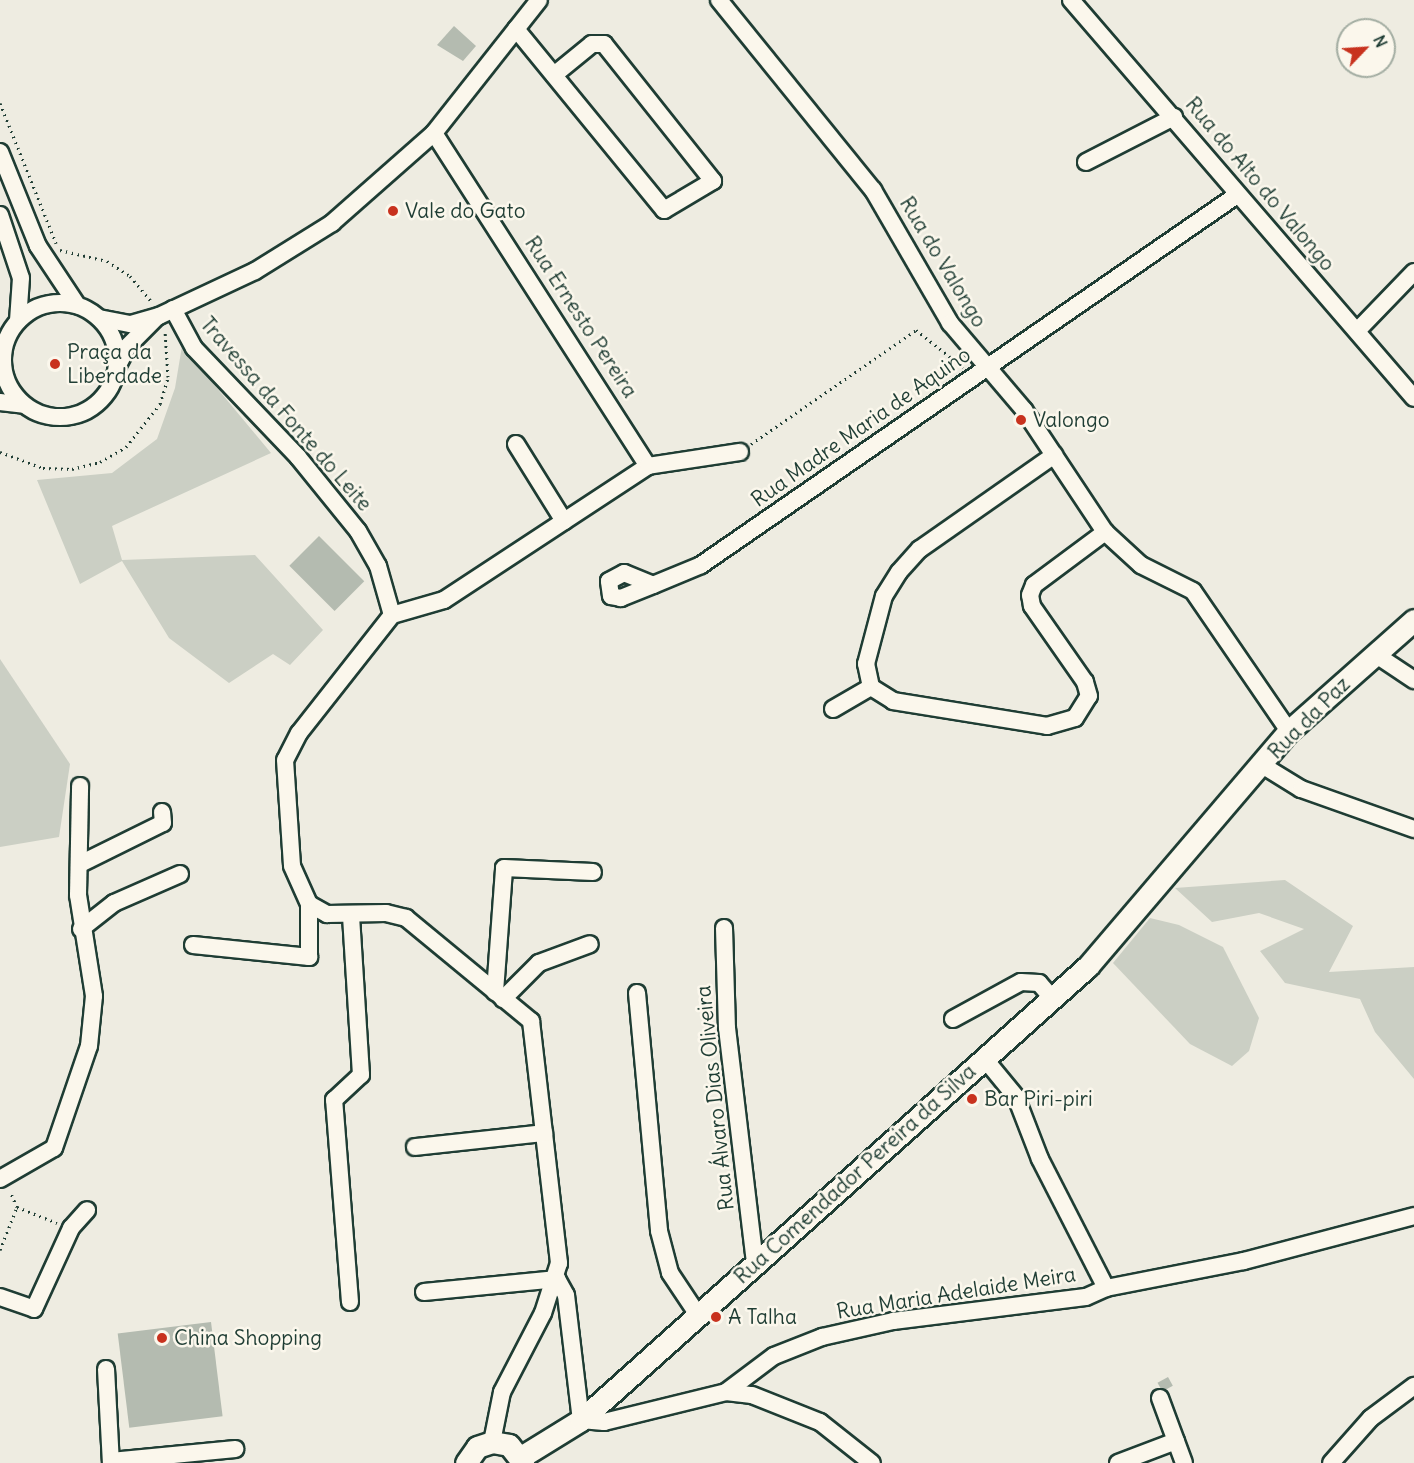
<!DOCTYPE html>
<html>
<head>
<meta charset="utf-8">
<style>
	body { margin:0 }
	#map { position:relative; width:1414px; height:1463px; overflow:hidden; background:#eeece1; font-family:Delius,sans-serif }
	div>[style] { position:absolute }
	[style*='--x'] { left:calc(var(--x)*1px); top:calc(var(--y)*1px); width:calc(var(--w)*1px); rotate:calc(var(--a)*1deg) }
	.green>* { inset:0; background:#cbcfc4 }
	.building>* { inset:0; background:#b4bbb0; transform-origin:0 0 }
	.path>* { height:3px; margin-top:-1.5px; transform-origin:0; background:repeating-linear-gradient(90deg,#1f3d34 0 1.5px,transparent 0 6px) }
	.roads { filter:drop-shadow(2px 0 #1f3d34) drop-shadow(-2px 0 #1f3d34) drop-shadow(0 2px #1f3d34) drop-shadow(0 -2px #1f3d34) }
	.minor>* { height:16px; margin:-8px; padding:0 8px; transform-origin:8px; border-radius:8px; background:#fbf7ec }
	.minor>.ring { margin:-8px; padding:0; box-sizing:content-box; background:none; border:16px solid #fbf7ec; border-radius:50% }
	.major>* { height:21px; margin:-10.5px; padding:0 10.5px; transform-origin:10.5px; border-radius:10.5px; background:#fbf7ec }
	.dots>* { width:16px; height:16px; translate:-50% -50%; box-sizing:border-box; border:3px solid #fbf7ec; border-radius:50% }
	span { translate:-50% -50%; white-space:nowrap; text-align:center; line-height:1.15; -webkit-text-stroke:5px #fbf7ec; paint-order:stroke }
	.street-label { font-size:21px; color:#1f3d34 }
	.poi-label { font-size:21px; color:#1f3d34 }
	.left { translate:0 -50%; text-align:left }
	.north { position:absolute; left:1336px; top:18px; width:60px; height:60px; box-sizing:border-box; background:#fbf7ec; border:2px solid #a3ada2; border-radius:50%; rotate:65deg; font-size:16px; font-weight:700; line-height:24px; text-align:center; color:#1f3d34 }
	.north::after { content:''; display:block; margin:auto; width:21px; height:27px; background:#c8321e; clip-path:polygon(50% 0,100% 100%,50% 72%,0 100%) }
</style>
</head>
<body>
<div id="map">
	<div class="green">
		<i style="clip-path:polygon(182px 346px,271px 453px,112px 526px,122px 560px,255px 555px,323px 630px,290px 665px,273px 654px,229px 683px,169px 638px,122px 561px,80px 584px,37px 480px,112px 473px,157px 439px,175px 388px)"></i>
		<i style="clip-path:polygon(0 659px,70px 764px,59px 837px,0 847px)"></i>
		<i style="clip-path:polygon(1285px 880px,1353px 926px,1329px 972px,1414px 967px,1414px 1079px,1375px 1032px,1360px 999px,1285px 983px,1260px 951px,1304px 929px,1259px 913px,1212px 922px,1175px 888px)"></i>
		<i style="clip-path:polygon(1150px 918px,1179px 925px,1223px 947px,1259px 1018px,1249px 1051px,1232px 1066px,1190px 1044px,1113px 963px)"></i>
	</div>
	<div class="building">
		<i style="clip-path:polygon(454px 26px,476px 46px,463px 61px,437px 45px)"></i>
		<i style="left:319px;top:536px;width:64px;height:42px;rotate:45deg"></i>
		<i style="left:211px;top:1322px;width:95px;height:94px;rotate:83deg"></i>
		<i style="left:1168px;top:1377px;width:10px;height:12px;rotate:61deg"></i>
	</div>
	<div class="path">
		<i style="--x:0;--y:103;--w:151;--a:68.2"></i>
		<i style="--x:60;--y:250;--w:48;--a:13.2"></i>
		<i style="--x:107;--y:261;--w:27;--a:33"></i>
		<i style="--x:130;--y:276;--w:34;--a:50"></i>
		<i style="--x:751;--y:444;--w:201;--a:-34.6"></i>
		<i style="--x:916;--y:330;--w:60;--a:38.2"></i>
		<i style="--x:0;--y:452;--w:46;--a:20.4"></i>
		<i style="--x:43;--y:468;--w:29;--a:2"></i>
		<i style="--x:72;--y:469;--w:29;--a:-14"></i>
		<i style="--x:100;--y:462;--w:30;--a:-30"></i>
		<i style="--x:126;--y:447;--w:55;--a:-51.7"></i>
		<i style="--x:160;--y:404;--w:28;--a:-73"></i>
		<i style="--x:168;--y:377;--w:47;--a:-93.7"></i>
		<i style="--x:17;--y:1207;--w:43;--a:21.8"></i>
		<i style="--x:0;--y:1250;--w:46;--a:-68.4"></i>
		<i style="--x:17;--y:1207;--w:17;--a:-114"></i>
	</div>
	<div class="roads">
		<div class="minor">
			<i style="--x:719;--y:0;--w:245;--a:51"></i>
			<i style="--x:873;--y:190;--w:154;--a:59.9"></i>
			<i style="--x:950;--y:323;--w:114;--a:49.6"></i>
			<i style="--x:1024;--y:410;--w:146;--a:56.4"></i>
			<i style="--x:1105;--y:532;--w:49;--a:42.5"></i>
			<i style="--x:1141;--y:565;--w:58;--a:26.6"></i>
			<i style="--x:1193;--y:591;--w:170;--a:55.6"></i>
			<i style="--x:1071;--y:0;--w:525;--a:49.24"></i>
			<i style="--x:516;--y:29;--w:234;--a:50.7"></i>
			<i style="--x:664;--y:210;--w:57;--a:-30.6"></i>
			<i style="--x:713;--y:181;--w:175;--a:-128.5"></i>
			<i style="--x:604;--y:44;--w:12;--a:180"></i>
			<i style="--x:592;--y:44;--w:49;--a:140.8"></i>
			<i style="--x:434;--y:133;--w:396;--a:57.3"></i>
			<i style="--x:0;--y:152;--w:101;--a:68"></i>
			<i style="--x:38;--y:246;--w:71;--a:56.5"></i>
			<i style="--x:1086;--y:162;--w:99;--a:-27.1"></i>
			<i style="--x:0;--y:215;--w:66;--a:71.6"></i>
			<i style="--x:21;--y:278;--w:43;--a:94"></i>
			<i class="ring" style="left:3px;top:303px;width:98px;height:98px"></i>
			<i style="--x:173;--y:309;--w:44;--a:61.7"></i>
			<i style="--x:194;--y:348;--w:151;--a:46.3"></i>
			<i style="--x:298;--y:457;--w:95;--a:51"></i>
			<i style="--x:358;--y:531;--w:40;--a:60.3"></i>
			<i style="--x:378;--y:566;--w:51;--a:74.1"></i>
			<i style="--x:99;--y:318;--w:33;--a:11"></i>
			<i style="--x:131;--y:324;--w:29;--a:-16"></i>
			<i style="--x:159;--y:316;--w:106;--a:-25.1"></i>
			<i style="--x:255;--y:271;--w:91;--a:-31.9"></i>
			<i style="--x:332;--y:223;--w:136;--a:-41.4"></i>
			<i style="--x:434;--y:133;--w:169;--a:-51.7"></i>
			<i style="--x:1357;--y:331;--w:82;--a:-46"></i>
			<i style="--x:118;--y:365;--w:21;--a:-62"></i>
			<i style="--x:128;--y:346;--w:40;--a:-45"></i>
			<i style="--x:0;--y:402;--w:24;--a:7"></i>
			<i style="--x:516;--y:444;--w:91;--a:58.1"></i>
			<i style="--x:624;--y:573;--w:31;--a:22"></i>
			<i style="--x:653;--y:585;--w:35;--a:158"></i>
			<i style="--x:621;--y:598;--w:10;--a:-169"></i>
			<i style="--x:611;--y:596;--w:15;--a:-98"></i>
			<i style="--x:609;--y:581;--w:17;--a:-28"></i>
			<i style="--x:653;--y:585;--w:52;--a:-22.6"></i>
			<i style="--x:701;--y:565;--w:651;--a:-34.62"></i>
			<i style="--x:392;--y:615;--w:150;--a:128.2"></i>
			<i style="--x:299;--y:733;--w:30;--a:117"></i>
			<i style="--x:285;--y:760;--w:106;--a:86.2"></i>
			<i style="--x:292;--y:866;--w:42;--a:65.9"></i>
			<i style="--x:309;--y:904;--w:21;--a:29"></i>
			<i style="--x:327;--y:914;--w:59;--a:-1"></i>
			<i style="--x:386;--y:913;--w:21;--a:14"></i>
			<i style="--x:406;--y:918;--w:162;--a:39.5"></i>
			<i style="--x:531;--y:1021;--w:244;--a:83.4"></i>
			<i style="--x:559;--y:1263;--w:52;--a:107.7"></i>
			<i style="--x:543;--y:1313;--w:89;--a:117.4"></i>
			<i style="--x:502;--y:1392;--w:51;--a:101.3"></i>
			<i style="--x:392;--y:615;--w:54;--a:-16.1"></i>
			<i style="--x:444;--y:600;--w:244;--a:-33.3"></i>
			<i style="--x:648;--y:466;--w:93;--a:-8.7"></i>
			<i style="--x:1375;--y:654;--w:47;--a:33.7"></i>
			<i style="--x:871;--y:687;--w:26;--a:32"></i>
			<i style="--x:893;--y:701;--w:156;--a:9.2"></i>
			<i style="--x:1047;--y:726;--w:29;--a:-16"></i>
			<i style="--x:1075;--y:718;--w:26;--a:-58"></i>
			<i style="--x:1089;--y:696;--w:15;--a:-106"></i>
			<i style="--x:1085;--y:682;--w:93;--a:-124.9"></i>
			<i style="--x:1032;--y:606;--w:11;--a:-100"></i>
			<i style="--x:1030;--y:595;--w:11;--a:-68"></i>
			<i style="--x:1034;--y:585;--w:89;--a:-36.7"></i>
			<i style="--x:871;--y:687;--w:24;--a:-102"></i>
			<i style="--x:866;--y:664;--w:70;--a:-75.2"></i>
			<i style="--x:884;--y:596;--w:28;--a:-58"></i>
			<i style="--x:899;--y:572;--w:31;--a:-48"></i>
			<i style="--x:920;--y:549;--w:164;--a:-35"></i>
			<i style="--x:833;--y:709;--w:44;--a:-30.1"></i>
			<i style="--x:1262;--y:765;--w:46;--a:31.6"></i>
			<i style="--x:1301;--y:789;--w:120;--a:19.5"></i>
			<i style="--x:82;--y:863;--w:90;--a:-26.3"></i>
			<i style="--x:163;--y:823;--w:11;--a:-95"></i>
			<i style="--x:724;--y:928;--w:100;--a:88.3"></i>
			<i style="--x:727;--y:1028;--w:238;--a:83.2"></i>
			<i style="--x:81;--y:929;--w:42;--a:-38.2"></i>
			<i style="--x:114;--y:903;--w:72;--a:-23.7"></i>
			<i style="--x:193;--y:945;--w:117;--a:5.9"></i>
			<i style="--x:309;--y:957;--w:53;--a:-90"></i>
			<i style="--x:495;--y:992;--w:124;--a:-85.8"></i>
			<i style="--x:504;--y:868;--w:89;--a:2.6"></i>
			<i style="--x:637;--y:993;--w:239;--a:84.7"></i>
			<i style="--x:659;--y:1231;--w:43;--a:75.3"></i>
			<i style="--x:670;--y:1273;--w:50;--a:56.3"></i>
			<i style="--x:503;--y:999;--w:51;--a:-45"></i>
			<i style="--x:539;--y:963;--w:54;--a:-20.4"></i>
			<i style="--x:953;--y:1019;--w:77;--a:-28.6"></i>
			<i style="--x:1021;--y:982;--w:18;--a:3"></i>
			<i style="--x:1039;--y:983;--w:20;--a:49"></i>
			<i style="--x:984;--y:1058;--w:50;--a:50.6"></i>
			<i style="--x:1016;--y:1097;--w:66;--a:68.8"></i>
			<i style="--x:1040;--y:1159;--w:145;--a:62.9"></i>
			<i style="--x:415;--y:1147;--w:130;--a:-6.2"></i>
			<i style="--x:0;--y:1179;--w:62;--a:-29.9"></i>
			<i style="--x:54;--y:1148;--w:108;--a:-71.1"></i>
			<i style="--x:89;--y:1046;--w:50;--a:-84.3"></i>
			<i style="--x:94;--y:996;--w:102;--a:-99"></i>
			<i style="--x:78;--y:895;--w:109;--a:-88.9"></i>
			<i style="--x:424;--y:1292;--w:134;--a:-5.6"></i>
			<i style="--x:557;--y:1279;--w:18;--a:61"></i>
			<i style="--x:566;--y:1295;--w:126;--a:83.2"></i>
			<i style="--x:581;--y:1420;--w:23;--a:5"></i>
			<i style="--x:604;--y:1422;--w:126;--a:-13.8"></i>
			<i style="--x:726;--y:1392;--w:26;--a:7"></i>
			<i style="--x:752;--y:1395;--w:73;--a:21.7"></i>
			<i style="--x:820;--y:1422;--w:66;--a:38.3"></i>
			<i style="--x:0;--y:1297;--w:36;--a:19"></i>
			<i style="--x:34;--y:1309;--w:89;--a:-65.4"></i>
			<i style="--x:71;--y:1228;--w:24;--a:-48"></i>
			<i style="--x:350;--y:1302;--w:203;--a:-94.5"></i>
			<i style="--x:334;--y:1100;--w:37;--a:-43"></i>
			<i style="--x:361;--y:1075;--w:161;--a:-93.6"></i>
			<i style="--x:106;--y:1369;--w:94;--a:87"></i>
			<i style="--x:726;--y:1392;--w:60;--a:-36.9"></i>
			<i style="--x:774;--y:1356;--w:52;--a:-21.6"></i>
			<i style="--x:822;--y:1337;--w:73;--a:-12.7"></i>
			<i style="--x:893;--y:1321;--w:194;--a:-7.1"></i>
			<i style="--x:1086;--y:1297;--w:22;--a:-24"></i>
			<i style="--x:1106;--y:1288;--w:141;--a:-11.1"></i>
			<i style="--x:1244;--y:1261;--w:176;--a:-14.8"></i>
			<i style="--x:1160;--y:1398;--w:69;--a:69.7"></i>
			<i style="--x:111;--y:1461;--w:125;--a:-5.5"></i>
			<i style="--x:1118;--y:1463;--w:62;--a:-20.8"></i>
			<i style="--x:1331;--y:1463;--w:60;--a:-48.4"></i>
			<i style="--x:1371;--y:1418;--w:54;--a:-36.7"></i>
		</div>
		<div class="major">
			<i style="--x:521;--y:1457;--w:70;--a:-31.7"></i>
			<i style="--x:581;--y:1420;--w:681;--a:-41.84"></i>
			<i style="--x:1088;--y:966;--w:309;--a:-49.5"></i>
			<i style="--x:1289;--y:731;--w:167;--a:-41.6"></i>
			<i style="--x:466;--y:1463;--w:19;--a:-55"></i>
			<i style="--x:477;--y:1447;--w:16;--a:-18"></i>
			<i style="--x:492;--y:1442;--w:17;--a:10"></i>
			<i style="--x:509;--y:1445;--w:23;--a:52"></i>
		</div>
	</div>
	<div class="dots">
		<i style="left:393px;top:211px;background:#c8321e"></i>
		<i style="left:55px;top:364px;background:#c8321e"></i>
		<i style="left:1021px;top:420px;background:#c8321e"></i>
		<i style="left:972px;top:1099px;background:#c8321e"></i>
		<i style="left:716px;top:1317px;background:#c8321e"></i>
		<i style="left:162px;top:1338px;background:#c8321e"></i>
	</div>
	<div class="street-label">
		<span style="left:1260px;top:184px;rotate:50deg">Rua do Alto do Valongo</span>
		<span style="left:943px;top:262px;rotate:59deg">Rua do Valongo</span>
		<span style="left:581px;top:317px;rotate:57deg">Rua Ernesto Pereira</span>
		<span style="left:286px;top:414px;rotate:49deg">Travessa da Fonte do Leite</span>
		<span style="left:861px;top:427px;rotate:-35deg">Rua Madre Maria de Aquino</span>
		<span style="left:1309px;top:718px;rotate:-45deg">Rua da Paz</span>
		<span style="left:715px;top:1098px;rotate:-96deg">Rua Álvaro Dias Oliveira</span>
		<span style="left:855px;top:1174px;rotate:-42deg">Rua Comendador Pereira da Silva</span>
		<span style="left:956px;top:1293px;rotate:-9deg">Rua Maria Adelaide Meira</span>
	</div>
	<div class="poi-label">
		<span class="left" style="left:405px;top:211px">Vale do Gato</span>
		<span class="left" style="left:67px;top:364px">Praça da<br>Liberdade</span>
		<span class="left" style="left:1033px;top:420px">Valongo</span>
		<span class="left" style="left:984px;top:1099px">Bar Piri-piri</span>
		<span class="left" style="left:728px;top:1317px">A Talha</span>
		<span class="left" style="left:174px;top:1338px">China Shopping</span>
	</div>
	<div class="north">N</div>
</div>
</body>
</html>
